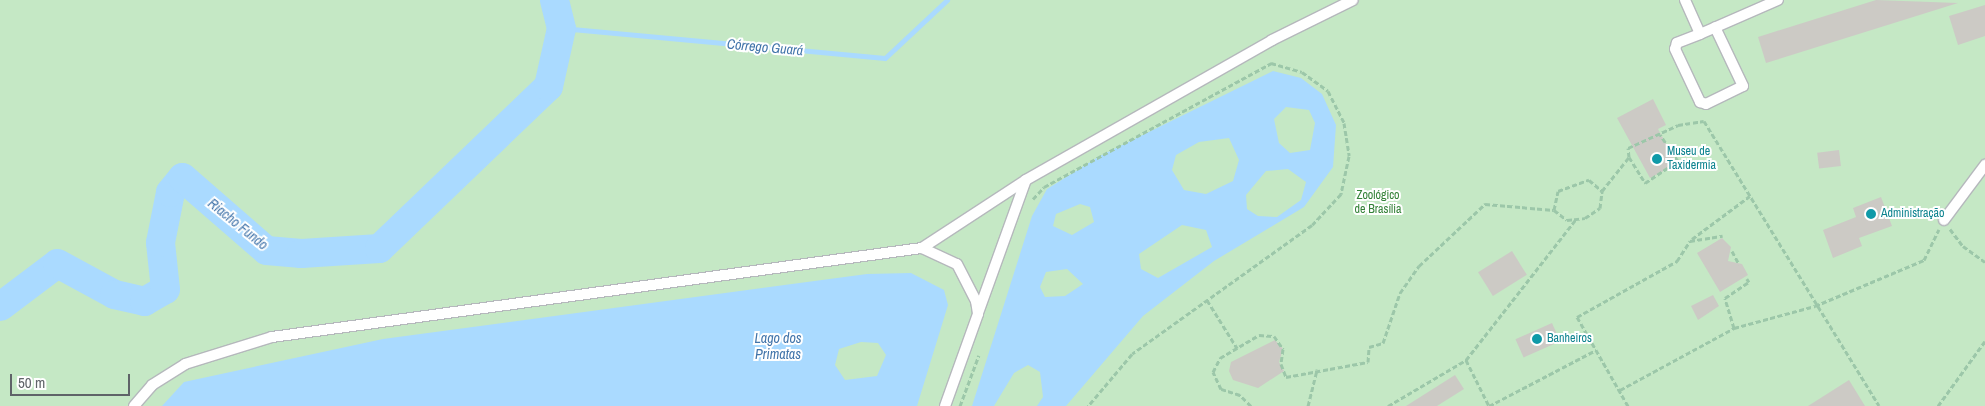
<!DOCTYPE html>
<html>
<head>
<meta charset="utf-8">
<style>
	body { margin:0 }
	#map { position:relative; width:1985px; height:406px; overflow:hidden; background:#f1efe8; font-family:"Archivo Narrow",sans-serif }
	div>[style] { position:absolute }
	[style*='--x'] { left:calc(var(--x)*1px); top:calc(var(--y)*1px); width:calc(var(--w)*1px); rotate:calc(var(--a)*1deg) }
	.green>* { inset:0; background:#c5e8c5; transform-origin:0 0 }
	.water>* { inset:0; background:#aadaff }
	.stream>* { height:5px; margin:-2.5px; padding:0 2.5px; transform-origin:2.5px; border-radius:2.5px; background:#aadaff }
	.river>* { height:29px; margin:-14.5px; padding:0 14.5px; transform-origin:14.5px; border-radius:14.5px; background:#aadaff }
	.building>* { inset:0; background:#cccac5; transform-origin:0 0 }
	.path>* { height:3px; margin-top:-1.5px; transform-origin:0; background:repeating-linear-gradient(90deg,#9cc7a9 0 5px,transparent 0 7.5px) }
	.roads { filter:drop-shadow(1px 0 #b5b8bc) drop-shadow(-1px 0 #b5b8bc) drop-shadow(0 1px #b5b8bc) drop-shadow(0 -1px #b5b8bc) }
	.service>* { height:10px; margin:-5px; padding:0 5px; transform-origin:5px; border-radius:5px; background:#fff }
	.dots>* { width:14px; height:14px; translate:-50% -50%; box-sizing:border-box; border:2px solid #fff; border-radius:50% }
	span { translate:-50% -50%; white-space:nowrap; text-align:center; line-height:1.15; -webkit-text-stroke:4px #fff; paint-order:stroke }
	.culture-label { font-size:12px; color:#0d838f }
	.left { translate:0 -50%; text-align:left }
	.park-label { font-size:12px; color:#348238 }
	.water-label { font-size:14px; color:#4174aa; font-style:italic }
	.scale { position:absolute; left:10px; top:374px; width:120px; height:22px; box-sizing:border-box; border:2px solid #5f6368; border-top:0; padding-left:6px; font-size:15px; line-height:18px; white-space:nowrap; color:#5f6368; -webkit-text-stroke:4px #fff; paint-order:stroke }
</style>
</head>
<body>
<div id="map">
	<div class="green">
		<i style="left:0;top:0;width:1985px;height:406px"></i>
	</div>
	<div class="water">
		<i style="clip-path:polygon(evenodd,1273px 71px,1301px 78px,1322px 94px,1336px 125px,1333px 167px,1304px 207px,1214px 261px,1143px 316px,1066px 406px,1037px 406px,1043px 397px,1040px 372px,1028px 365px,1014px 373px,994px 406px,972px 406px,1032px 216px,1047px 189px,1100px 156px,1273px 71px,1286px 107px,1309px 110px,1315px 123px,1310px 150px,1290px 153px,1279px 143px,1274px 119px,1286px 107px,1273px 71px,1229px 138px,1239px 160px,1233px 181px,1206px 194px,1184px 190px,1172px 170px,1176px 155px,1199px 142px,1229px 138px,1273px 71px,1288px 169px,1306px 182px,1301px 200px,1277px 217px,1258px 216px,1247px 209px,1246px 195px,1266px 171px,1288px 169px,1273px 71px,1080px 204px,1090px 207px,1094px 222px,1072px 235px,1053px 226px,1056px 214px,1080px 204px,1273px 71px,1182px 225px,1206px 230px,1212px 247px,1158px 278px,1141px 269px,1139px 254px,1182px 225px,1273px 71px,1067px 269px,1083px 284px,1065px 296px,1045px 297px,1040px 287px,1046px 272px,1067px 269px)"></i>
		<i style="clip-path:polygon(evenodd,911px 273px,944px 290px,948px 305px,917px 406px,162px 406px,184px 382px,383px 339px,867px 274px,911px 273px,861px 342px,878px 343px,886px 355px,877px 376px,845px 380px,835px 365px,839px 349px,861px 342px)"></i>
	</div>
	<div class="stream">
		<i style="--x:561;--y:28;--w:325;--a:5.3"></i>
		<i style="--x:885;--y:58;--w:85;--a:-43.1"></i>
	</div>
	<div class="river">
		<i style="--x:0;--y:306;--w:71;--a:-37"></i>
		<i style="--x:57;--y:263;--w:65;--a:28.5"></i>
		<i style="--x:114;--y:294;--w:31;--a:13"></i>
		<i style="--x:144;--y:301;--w:24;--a:-30"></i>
		<i style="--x:165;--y:289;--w:47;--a:-96.1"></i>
		<i style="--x:160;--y:242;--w:51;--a:-78.7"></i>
		<i style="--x:170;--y:192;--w:19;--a:-51"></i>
		<i style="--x:182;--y:177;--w:111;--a:41"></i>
		<i style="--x:266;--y:250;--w:35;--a:5"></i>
		<i style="--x:301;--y:253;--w:78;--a:-3.7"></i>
		<i style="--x:379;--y:248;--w:234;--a:-43.8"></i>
		<i style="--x:548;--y:86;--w:59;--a:-77.4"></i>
		<i style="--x:561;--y:28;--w:29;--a:-104"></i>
	</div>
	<div class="building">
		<i style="clip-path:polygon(1876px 0,1958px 3px,1766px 63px,1758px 37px)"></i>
		<i style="clip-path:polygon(1985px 5px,1985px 36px,1958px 45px,1949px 16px)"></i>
		<i style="clip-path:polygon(1653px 99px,1666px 125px,1658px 129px,1677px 164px,1650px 178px,1617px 118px)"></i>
		<i style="left:1839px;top:150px;width:16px;height:22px;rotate:83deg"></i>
		<i style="clip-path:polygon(1881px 197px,1892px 226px,1859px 238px,1862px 246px,1833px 258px,1823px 230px,1856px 217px,1853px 208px)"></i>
		<i style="clip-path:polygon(1722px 238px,1731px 247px,1728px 261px,1742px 264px,1748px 275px,1720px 292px,1697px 253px)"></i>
		<i style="left:1512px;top:251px;width:28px;height:40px;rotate:58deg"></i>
		<i style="clip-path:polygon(1713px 295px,1719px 306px,1698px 320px,1691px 306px)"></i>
		<i style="left:1552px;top:323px;width:20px;height:40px;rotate:66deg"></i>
		<i style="clip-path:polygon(1275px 340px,1283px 349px,1279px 362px,1284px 371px,1258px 388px,1233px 380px,1229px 371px,1231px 362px)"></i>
		<i style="clip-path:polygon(1455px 375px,1464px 389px,1437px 406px,1406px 406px)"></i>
		<i style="clip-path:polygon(1849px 380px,1865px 406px,1808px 406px)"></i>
	</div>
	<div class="path">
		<i style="--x:1629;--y:157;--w:31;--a:58"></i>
		<i style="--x:1645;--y:183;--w:40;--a:-34"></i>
		<i style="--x:1678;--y:161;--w:32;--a:-124"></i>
		<i style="--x:1033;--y:199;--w:16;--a:-47"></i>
		<i style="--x:1044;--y:187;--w:259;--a:-28.6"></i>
		<i style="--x:1271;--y:63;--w:32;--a:16"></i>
		<i style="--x:1302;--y:72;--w:32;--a:36"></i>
		<i style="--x:1328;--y:91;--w:36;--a:63"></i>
		<i style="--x:1344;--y:123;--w:33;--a:81"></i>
		<i style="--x:1349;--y:156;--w:39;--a:102"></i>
		<i style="--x:1341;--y:194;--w:42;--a:133.1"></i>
		<i style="--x:1312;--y:225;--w:221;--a:144.4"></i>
		<i style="--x:1132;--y:354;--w:68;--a:130.2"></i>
		<i style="--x:1554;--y:210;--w:19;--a:-78"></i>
		<i style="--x:1558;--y:191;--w:33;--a:-20"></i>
		<i style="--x:1589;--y:180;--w:17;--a:40"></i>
		<i style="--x:1950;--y:229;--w:21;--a:53"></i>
		<i style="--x:1963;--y:246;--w:27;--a:36"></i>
		<i style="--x:1692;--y:239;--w:72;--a:-36.6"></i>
		<i style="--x:1732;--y:251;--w:15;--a:62"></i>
		<i style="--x:1207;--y:300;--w:57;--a:58"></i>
		<i style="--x:1734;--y:328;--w:31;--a:-107"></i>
		<i style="--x:1725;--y:298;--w:29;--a:-34"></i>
		<i style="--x:1749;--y:282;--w:4;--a:-124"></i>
		<i style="--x:1466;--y:360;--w:51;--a:63.4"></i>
		<i style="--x:1620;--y:390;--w:130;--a:-28.5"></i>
		<i style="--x:1734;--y:328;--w:84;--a:-15.2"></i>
		<i style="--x:1815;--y:306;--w:118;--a:-22.9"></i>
		<i style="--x:1924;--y:260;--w:34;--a:-64"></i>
		<i style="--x:960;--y:406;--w:54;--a:-69.6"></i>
		<i style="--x:1251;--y:406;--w:16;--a:-135"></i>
		<i style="--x:1240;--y:395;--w:20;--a:-162"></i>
		<i style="--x:1221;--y:389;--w:19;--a:-115"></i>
		<i style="--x:1213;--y:372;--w:16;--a:-63"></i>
		<i style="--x:1220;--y:358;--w:45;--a:-30.5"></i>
		<i style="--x:1259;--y:335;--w:15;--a:4"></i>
		<i style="--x:1274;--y:336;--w:16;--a:55"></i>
		<i style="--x:1283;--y:349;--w:15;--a:98"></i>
		<i style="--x:1281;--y:364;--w:14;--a:69"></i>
		<i style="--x:1286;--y:377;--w:83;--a:-10.4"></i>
		<i style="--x:1368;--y:362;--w:15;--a:-86"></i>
		<i style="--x:1369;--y:347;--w:15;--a:-16"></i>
		<i style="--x:1383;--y:343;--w:53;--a:-71.2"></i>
		<i style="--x:1400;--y:293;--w:33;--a:-55"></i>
		<i style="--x:1419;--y:266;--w:91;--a:-43.2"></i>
		<i style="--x:1485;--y:204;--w:69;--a:5"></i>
		<i style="--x:1554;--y:210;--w:16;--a:38"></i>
		<i style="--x:1567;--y:220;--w:18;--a:-6"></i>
		<i style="--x:1585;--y:218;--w:18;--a:-34"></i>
		<i style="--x:1600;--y:208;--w:17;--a:-83"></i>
		<i style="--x:1602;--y:191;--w:43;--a:-51.5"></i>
		<i style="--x:1629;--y:157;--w:9;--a:-96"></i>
		<i style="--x:1628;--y:148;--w:55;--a:-24.7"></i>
		<i style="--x:1678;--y:125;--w:26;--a:-9"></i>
		<i style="--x:1704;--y:121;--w:334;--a:58.4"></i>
		<i style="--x:1308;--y:406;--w:38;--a:-76"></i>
		<i style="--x:1388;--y:406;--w:91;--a:-30.5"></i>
		<i style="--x:1466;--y:360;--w:179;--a:-52"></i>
		<i style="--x:1489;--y:406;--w:121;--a:-27.6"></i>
		<i style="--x:1628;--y:406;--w:103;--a:-119.8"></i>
		<i style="--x:1577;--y:317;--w:115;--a:-29.2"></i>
		<i style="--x:1677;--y:261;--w:24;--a:-57"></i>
		<i style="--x:1690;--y:241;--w:33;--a:-9"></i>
		<i style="--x:1938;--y:406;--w:80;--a:-54.1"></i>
	</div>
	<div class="roads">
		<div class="service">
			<i style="--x:1685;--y:0;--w:37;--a:66"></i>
			<i style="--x:1700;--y:34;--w:25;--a:159"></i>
			<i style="--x:1677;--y:43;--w:6;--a:108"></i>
			<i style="--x:1675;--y:49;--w:59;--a:64.7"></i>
			<i style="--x:1700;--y:102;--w:6;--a:18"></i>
			<i style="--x:1706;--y:104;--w:41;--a:-25.9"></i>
			<i style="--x:1743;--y:86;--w:65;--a:-115.4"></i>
			<i style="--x:1700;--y:34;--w:85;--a:-23.6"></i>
			<i style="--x:1944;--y:220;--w:69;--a:-53.3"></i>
			<i style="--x:922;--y:248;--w:38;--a:25"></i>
			<i style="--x:957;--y:264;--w:42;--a:62.8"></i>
			<i style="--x:976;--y:301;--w:13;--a:81"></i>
			<i style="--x:978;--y:314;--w:98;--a:109.7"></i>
			<i style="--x:978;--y:313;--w:141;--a:-70.2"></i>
			<i style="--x:134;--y:406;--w:28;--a:-49"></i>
			<i style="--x:152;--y:385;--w:39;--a:-32"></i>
			<i style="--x:185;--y:364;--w:91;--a:-17.2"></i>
			<i style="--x:272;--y:337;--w:656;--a:-7.8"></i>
			<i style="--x:922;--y:248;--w:124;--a:-33.2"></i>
			<i style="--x:1026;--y:180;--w:283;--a:-29.6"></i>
			<i style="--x:1272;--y:40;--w:90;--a:-26.3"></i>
		</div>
	</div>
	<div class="dots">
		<i style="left:1657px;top:159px;background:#0f9aa8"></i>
		<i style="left:1871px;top:214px;background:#0f9aa8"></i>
		<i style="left:1537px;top:339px;background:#0f9aa8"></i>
	</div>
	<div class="culture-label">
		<span class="left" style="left:1667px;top:159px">Museu de<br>Taxidermia</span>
		<span class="left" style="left:1881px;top:214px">Administração</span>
		<span class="left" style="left:1547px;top:339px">Banheiros</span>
	</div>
	<div class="park-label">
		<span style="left:1378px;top:203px">Zoológico<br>de Brasília</span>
	</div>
	<div class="water-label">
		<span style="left:765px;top:47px;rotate:5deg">Córrego Guará</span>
		<span style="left:238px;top:224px;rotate:39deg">Riacho Fundo</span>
		<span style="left:778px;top:346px">Lago dos<br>Primatas</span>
	</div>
	<div class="scale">50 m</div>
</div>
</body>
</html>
